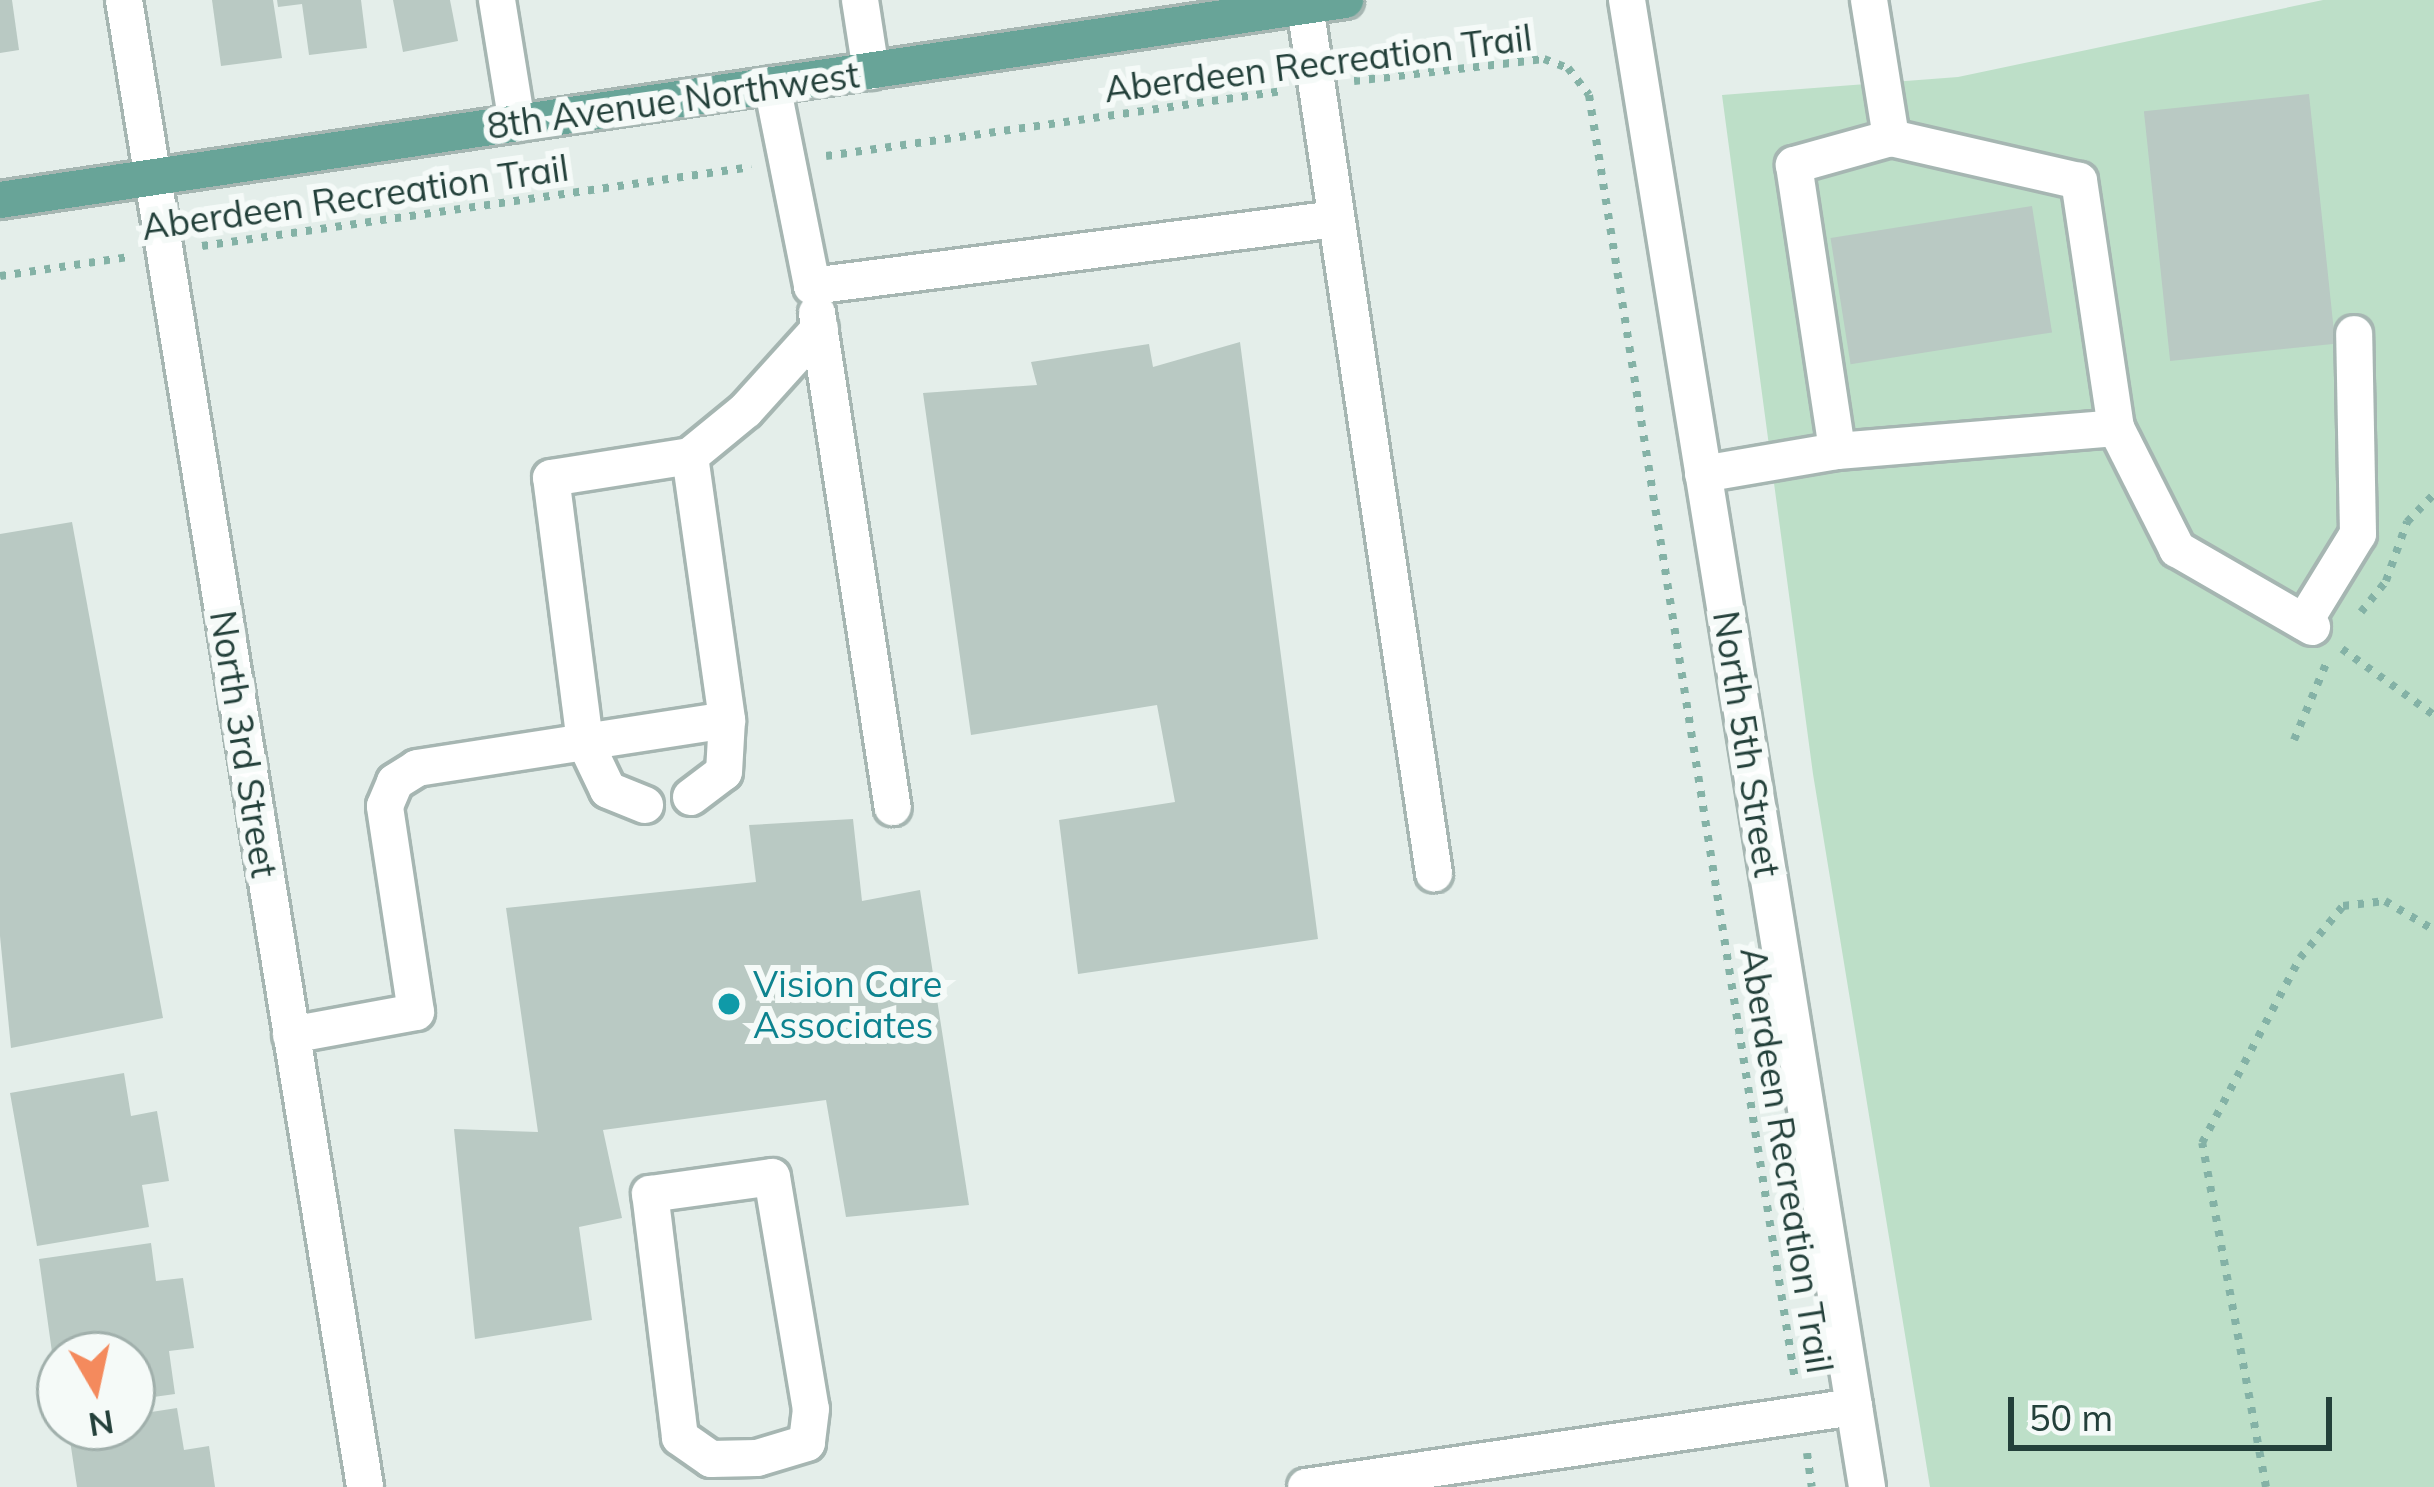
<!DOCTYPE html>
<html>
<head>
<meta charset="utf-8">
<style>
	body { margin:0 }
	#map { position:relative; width:2434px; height:1487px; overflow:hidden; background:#e4eeea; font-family:Mulish,sans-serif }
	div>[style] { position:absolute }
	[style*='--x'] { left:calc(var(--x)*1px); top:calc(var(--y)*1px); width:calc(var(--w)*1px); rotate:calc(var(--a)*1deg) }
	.green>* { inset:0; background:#bddfc8 }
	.building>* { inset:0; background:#b9c9c3; transform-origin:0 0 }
	.path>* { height:8px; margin-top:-4px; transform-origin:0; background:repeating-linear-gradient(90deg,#84b2a6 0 6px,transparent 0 15px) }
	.roads { filter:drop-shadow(3px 0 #a6b6b2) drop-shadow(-3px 0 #a6b6b2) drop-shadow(0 3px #a6b6b2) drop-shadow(0 -3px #a6b6b2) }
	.minor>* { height:36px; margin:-18px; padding:0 18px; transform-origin:18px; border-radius:18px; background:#fff }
	.major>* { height:36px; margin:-18px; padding:0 18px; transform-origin:18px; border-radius:18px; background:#68a498 }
	.dots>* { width:33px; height:33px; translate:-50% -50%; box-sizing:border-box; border:6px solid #f5faf8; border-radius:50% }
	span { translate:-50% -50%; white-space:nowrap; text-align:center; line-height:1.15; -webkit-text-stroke:12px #f5faf8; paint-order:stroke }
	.street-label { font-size:36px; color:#23403a }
	.culture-label { font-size:36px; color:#0d838f }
	.left { translate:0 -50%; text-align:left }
	.north { position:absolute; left:36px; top:1331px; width:120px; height:120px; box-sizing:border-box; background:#f5faf8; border:3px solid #a1b0ac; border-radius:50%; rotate:171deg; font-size:33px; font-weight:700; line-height:48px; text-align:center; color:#23403a }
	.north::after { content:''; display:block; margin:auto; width:42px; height:54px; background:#f48a5d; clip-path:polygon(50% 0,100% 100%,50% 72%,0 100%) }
	.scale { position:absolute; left:2008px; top:1397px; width:324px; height:54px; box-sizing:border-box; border:6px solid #23403a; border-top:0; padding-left:15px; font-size:36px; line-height:42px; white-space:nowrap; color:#23403a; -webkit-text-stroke:9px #f5faf8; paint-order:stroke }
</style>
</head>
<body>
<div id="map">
	<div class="green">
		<i style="clip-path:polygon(2323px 0,2434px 0,2434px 1487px,1930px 1487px,1813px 774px,1722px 95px,1958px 77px)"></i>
	</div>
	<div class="building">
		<i style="clip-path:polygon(0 0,12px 0,19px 50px,0 53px)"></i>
		<i style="clip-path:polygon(212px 0,273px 0,282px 58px,221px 66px)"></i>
		<i style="clip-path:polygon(277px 0,361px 0,367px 48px,309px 55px,302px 4px,278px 7px)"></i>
		<i style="clip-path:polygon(393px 0,450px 0,458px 41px,403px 52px)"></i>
		<i style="left:2309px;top:94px;width:251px;height:166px;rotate:84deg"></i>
		<i style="left:2032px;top:206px;width:128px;height:204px;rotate:81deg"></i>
		<i style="clip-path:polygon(1240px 342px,1318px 939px,1078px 974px,1059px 820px,1175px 802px,1157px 705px,971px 735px,923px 393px,1037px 385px,1031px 362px,1149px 344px,1153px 367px)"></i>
		<i style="clip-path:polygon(72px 522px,163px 1018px,11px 1048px,0 936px,0 534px)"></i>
		<i style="clip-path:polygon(853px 819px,862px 901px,920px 890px,969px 1205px,846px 1217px,826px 1100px,603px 1130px,622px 1218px,579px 1227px,592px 1320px,475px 1339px,454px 1129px,538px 1132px,506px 908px,756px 882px,749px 825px)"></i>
		<i style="clip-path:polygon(124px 1073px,131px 1116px,157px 1111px,169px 1181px,142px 1185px,149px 1227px,37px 1246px,10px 1093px)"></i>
		<i style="clip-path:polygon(151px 1243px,156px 1281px,183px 1278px,194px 1348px,169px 1351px,175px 1394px,132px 1400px,132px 1355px,60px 1355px,57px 1388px,39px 1259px)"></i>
		<i style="clip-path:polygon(177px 1408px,184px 1450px,209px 1446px,215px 1487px,77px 1487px,68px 1427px,132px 1427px,132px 1415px)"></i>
	</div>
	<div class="path">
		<i style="--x:1354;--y:81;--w:191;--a:-6.6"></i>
		<i style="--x:1544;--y:59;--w:26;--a:21"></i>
		<i style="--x:1568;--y:68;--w:34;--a:52"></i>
		<i style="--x:1589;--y:95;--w:1300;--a:80.89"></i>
		<i style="--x:826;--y:156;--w:459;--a:-8.1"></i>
		<i style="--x:202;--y:246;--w:555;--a:-8.19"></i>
		<i style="--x:0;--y:276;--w:129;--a:-8.4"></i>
		<i style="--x:2361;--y:612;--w:40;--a:-51"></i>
		<i style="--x:2386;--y:581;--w:63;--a:-70.4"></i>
		<i style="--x:2407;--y:522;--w:39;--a:-46"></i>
		<i style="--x:2342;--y:649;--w:113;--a:35.7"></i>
		<i style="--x:2294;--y:740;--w:82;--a:-67.2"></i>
		<i style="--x:1807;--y:1453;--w:34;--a:82"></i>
		<i style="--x:2266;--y:1487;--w:350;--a:-100.5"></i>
		<i style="--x:2202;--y:1143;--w:209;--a:-62.1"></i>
		<i style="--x:2300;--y:958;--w:67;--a:-50.4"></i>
		<i style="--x:2343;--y:906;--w:42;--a:-6.8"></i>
		<i style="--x:2385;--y:901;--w:57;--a:30.6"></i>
	</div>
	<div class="roads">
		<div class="minor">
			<i style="--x:124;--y:0;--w:1506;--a:80.79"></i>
			<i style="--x:497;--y:0;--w:125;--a:80.8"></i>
			<i style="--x:860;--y:0;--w:72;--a:81.2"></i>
			<i style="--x:1627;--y:0;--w:1506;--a:80.83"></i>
			<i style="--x:1869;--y:0;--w:140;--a:80.9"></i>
			<i style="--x:1305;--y:6;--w:877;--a:81.54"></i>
			<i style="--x:772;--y:85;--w:205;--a:78.7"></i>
			<i style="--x:812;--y:286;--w:528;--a:-7.29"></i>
			<i style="--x:817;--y:313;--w:500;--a:81.3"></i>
			<i style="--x:2116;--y:428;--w:136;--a:63.2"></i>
			<i style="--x:2177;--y:549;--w:156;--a:30"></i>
			<i style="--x:690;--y:456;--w:267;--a:82"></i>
			<i style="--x:727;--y:720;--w:144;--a:171.2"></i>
			<i style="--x:585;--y:742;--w:266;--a:-97.3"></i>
			<i style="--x:551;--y:478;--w:141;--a:-9"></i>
			<i style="--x:690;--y:456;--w:72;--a:-39.4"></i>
			<i style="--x:746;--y:410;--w:110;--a:-47.9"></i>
			<i style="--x:1703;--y:474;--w:136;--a:-9.7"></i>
			<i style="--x:1837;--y:451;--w:280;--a:-4.7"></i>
			<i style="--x:2116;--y:428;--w:250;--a:-98.5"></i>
			<i style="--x:2079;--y:181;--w:193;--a:-167.1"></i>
			<i style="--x:1891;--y:138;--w:101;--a:164.4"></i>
			<i style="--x:1794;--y:165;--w:289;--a:81.4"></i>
			<i style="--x:2304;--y:622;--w:103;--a:-58.5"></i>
			<i style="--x:2358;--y:534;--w:200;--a:-91.1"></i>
			<i style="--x:691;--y:797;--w:41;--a:-37.1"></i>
			<i style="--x:724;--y:772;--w:52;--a:-86.7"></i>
			<i style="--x:291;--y:1035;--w:127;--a:-10.4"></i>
			<i style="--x:416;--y:1012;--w:208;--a:-98.6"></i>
			<i style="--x:385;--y:806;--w:26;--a:-67"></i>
			<i style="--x:395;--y:782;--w:26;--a:-32"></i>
			<i style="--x:417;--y:768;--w:170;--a:-8.8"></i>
			<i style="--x:585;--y:742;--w:53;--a:64.4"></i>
			<i style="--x:608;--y:790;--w:40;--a:22"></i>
			<i style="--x:772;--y:1177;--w:235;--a:80.5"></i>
			<i style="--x:811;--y:1409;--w:34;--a:97"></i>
			<i style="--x:807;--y:1443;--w:52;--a:163.3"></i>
			<i style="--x:757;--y:1458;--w:46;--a:178.8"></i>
			<i style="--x:711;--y:1459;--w:38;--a:-145"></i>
			<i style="--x:680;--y:1437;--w:245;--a:-97"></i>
			<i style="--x:650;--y:1194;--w:123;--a:-7.9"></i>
			<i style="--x:1306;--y:1487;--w:554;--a:-8.31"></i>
		</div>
		<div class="major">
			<i style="--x:0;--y:200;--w:1360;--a:-8.46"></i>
		</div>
	</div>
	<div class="dots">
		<i style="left:729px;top:1004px;background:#0f9aa8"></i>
	</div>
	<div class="street-label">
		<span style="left:1318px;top:63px;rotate:-7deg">Aberdeen Recreation Trail</span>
		<span style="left:673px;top:100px;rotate:-8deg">8th Avenue Northwest</span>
		<span style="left:355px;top:197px;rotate:-8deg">Aberdeen Recreation Trail</span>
		<span style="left:244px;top:744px;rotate:81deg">North 3rd Street</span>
		<span style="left:1747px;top:744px;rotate:81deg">North 5th Street</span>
		<span style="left:1787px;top:1160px;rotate:81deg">Aberdeen Recreation Trail</span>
	</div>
	<div class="culture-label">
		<span class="left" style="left:753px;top:1004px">Vision Care<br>Associates</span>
	</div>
	<div class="north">N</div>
	<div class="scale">50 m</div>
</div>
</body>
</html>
